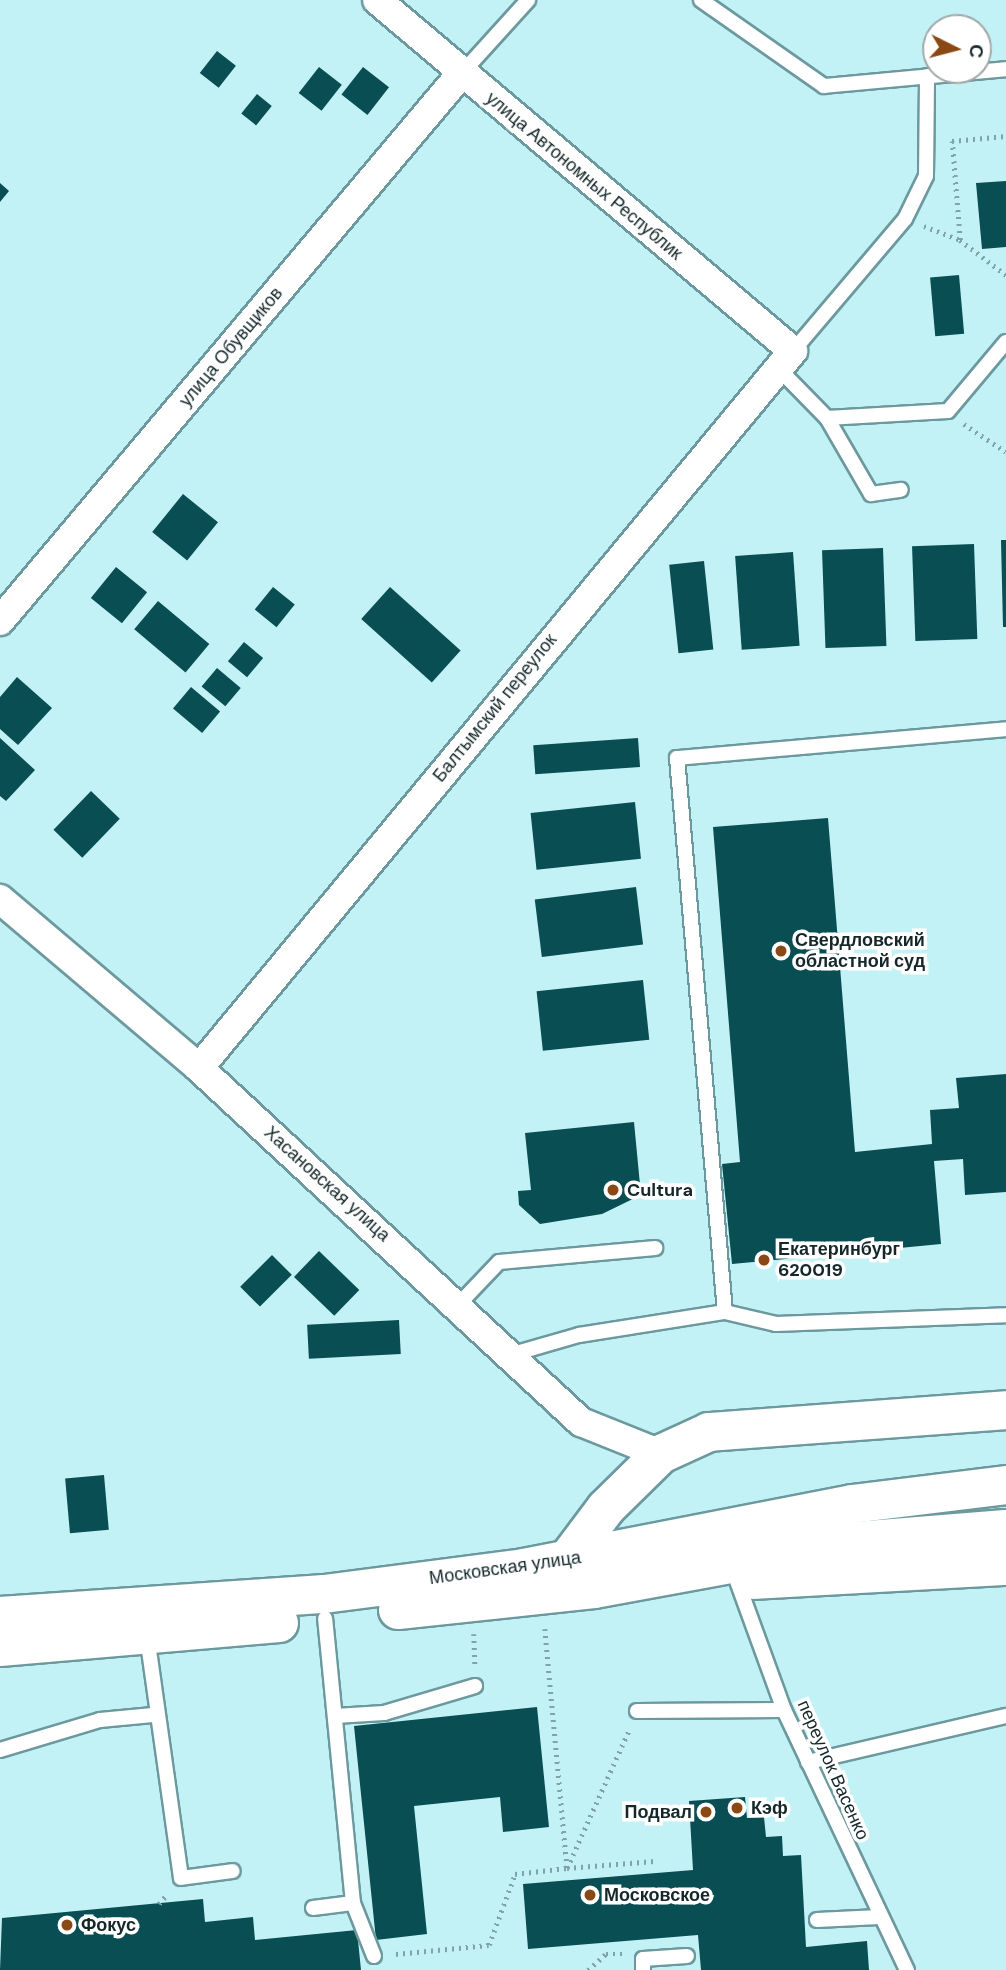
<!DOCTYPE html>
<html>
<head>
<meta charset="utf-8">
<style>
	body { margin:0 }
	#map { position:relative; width:1006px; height:1970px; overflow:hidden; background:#c3f2f6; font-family:"DM Sans",sans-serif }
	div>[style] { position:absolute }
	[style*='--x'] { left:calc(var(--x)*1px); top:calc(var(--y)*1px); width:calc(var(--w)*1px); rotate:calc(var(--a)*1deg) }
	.building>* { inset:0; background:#094e53; transform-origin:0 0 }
	.path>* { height:4.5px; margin-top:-2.25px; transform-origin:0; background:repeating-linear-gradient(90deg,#7fa3a6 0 2px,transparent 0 7px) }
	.roads { filter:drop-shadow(2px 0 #6c999d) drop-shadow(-2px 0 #6c999d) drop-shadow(0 2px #6c999d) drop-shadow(0 -2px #6c999d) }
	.lane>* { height:14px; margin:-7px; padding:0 7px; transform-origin:7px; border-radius:7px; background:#fff }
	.street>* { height:28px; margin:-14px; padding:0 14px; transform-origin:14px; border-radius:14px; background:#fff }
	.primary>* { height:38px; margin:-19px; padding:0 19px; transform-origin:19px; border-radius:19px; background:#fff }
	.dots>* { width:19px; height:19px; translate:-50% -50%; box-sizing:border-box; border:4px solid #fff; border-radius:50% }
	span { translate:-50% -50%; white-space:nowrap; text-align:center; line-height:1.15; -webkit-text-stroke:7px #fff; paint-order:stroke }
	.street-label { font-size:18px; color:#152729 }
	.poi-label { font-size:18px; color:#152729; font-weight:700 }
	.left { translate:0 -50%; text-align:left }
	.right { translate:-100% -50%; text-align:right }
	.north { position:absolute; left:922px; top:14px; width:70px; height:70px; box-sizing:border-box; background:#fff; border:2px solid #a1a9a9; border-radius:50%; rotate:96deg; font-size:19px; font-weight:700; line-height:28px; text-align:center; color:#152729 }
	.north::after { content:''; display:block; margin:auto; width:24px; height:32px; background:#8a4814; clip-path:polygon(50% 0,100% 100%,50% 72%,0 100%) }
</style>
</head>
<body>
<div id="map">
	<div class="building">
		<i style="left:217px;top:51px;width:24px;height:28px;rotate:38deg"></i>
		<i style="left:319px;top:67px;width:29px;height:33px;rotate:38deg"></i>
		<i style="left:363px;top:67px;width:33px;height:35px;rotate:38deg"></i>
		<i style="left:257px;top:94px;width:19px;height:25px;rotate:39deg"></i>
		<i style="clip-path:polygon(1006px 181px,1006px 247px,982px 249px,976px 183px)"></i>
		<i style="clip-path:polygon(0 183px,9px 191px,0 202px)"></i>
		<i style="left:959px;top:275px;width:59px;height:29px;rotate:85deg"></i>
		<i style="left:183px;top:494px;width:45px;height:49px;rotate:39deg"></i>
		<i style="clip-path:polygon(1001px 540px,1006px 540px,1006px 627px,1003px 627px)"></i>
		<i style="left:974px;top:544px;width:95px;height:62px;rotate:88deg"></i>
		<i style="left:883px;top:548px;width:98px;height:61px;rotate:88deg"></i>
		<i style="left:793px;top:552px;width:94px;height:58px;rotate:86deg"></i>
		<i style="left:704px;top:561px;width:89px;height:35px;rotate:84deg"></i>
		<i style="left:116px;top:567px;width:40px;height:40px;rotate:39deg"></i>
		<i style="left:273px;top:587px;width:28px;height:29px;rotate:39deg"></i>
		<i style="left:390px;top:587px;width:95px;height:43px;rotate:42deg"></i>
		<i style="left:158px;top:601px;width:67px;height:37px;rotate:40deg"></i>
		<i style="left:244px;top:642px;width:25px;height:25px;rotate:40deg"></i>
		<i style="left:217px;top:668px;width:31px;height:24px;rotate:40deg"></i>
		<i style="clip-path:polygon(17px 677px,52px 708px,18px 745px,0 729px,0 697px)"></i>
		<i style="left:191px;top:687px;width:38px;height:28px;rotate:40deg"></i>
		<i style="clip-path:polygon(0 738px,35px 770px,6px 801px,0 796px)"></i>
		<i style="left:638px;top:738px;width:29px;height:105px;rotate:86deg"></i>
		<i style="left:91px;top:791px;width:40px;height:54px;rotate:44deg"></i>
		<i style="left:635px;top:802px;width:57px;height:105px;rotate:84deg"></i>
		<i style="clip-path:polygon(828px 818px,855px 1152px,932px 1144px,930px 1110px,959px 1108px,956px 1078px,1006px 1074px,1006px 1192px,965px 1195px,963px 1159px,934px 1161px,941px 1244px,732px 1264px,722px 1164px,740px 1162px,713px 827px)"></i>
		<i style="left:636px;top:887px;width:58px;height:102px;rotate:83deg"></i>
		<i style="left:643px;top:980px;width:60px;height:107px;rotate:84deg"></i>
		<i style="clip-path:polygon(634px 1122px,641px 1195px,602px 1214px,540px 1224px,519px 1205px,518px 1191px,531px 1190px,525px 1133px)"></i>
		<i style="left:319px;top:1251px;width:56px;height:36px;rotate:44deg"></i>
		<i style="left:272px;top:1255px;width:28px;height:45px;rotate:45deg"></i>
		<i style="left:399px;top:1320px;width:34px;height:92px;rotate:87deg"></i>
		<i style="left:104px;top:1475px;width:55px;height:39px;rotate:85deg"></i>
		<i style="clip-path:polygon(537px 1707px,549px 1827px,503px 1832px,500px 1797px,414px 1806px,427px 1934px,376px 1940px,354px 1726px)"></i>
		<i style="clip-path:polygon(745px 1797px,747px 1818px,764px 1817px,766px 1837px,782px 1836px,783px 1856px,801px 1855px,806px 1947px,867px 1941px,869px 1970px,701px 1970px,698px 1935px,528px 1949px,523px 1884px,693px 1870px,689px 1801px)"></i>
		<i style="clip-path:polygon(203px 1899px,205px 1922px,253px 1917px,255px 1940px,357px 1930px,361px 1970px,0 1970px,2px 1918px)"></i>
	</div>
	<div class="path">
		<i style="--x:924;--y:226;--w:39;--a:21"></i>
		<i style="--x:960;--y:240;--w:58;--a:37.3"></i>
		<i style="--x:960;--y:240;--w:99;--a:-94.6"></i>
		<i style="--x:952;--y:141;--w:54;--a:-5.3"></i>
		<i style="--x:964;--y:424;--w:50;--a:33.7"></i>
		<i style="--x:545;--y:1629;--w:240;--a:84.7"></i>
		<i style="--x:567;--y:1868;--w:88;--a:-4.5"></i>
		<i style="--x:474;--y:1634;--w:33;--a:88"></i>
		<i style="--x:159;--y:1904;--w:13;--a:-51"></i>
		<i style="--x:396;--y:1954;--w:93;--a:-5.5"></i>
		<i style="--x:489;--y:1945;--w:76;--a:-69.9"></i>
		<i style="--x:515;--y:1874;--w:52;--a:-6.6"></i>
		<i style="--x:567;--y:1868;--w:151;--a:-65.8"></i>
		<i style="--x:588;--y:1970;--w:24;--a:-42"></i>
		<i style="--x:606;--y:1954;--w:16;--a:0"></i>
	</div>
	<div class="roads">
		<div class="lane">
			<i style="--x:701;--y:0;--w:150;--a:35"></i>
			<i style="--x:824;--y:86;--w:183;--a:-5.3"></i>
			<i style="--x:461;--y:74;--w:100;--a:-47.8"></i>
			<i style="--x:793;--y:351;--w:173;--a:-49.7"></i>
			<i style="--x:905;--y:219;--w:48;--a:-64"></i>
			<i style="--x:926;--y:176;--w:100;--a:-89.4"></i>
			<i style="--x:777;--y:367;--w:71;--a:45.6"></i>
			<i style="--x:827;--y:418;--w:121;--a:-3.3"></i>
			<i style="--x:948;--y:411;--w:90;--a:-50"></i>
			<i style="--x:827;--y:418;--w:88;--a:59.9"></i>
			<i style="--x:871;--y:494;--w:30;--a:-8"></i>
			<i style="--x:459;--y:1304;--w:58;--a:-46.4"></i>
			<i style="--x:499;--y:1262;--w:157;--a:-5.1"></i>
			<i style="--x:725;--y:1312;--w:556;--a:-94.95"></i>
			<i style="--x:677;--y:758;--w:330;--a:-5"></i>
			<i style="--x:513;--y:1354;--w:69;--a:-16.1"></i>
			<i style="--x:579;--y:1335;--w:148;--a:-9"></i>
			<i style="--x:725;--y:1312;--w:52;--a:13.2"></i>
			<i style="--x:776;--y:1324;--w:230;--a:-2.2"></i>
			<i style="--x:737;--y:1581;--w:137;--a:70"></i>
			<i style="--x:784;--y:1710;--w:288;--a:64.7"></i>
			<i style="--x:147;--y:1636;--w:244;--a:82"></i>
			<i style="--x:181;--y:1878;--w:52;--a:-7.7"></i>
			<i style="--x:637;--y:1711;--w:147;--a:-0.4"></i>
			<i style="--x:335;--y:1716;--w:49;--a:-3.5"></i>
			<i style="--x:384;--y:1713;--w:95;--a:-16.5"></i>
			<i style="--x:0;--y:1750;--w:104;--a:-16.7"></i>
			<i style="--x:100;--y:1720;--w:53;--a:-5.4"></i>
			<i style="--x:808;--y:1762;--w:203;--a:-13.1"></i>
			<i style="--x:353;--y:1903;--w:57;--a:68.4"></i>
			<i style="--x:313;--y:1908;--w:40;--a:-7.1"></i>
			<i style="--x:353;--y:1903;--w:286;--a:-95.6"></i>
			<i style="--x:817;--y:1920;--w:62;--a:-2.8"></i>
			<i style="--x:643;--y:1970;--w:11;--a:-90"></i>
			<i style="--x:643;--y:1959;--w:44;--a:-3.9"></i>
		</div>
		<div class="street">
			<i style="--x:0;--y:621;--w:715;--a:-49.88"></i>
			<i style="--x:0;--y:899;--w:261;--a:40.3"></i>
			<i style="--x:199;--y:1068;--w:521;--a:42.82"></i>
			<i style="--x:581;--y:1422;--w:86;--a:21.8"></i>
			<i style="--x:199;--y:1068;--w:931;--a:-50.36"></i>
			<i style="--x:793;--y:351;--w:544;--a:-139.84"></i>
		</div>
		<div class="primary">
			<i style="--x:567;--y:1560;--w:65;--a:-53.1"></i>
			<i style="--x:606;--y:1508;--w:77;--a:-44.5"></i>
			<i style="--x:661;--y:1454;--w:53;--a:-24.6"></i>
			<i style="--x:709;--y:1432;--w:298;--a:-4.2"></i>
			<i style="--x:753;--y:1580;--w:253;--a:-3.2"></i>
			<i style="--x:398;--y:1610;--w:197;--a:-6.1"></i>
			<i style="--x:594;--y:1589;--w:266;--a:-10.4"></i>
			<i style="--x:856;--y:1541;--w:150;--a:-4.6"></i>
			<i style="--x:0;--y:1616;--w:325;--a:-3.9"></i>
			<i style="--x:324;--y:1594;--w:202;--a:-7.4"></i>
			<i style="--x:524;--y:1568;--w:334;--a:-11"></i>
			<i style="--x:852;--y:1504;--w:155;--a:-7"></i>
			<i style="--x:0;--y:1647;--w:280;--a:-4.9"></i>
		</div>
	</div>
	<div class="dots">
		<i style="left:781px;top:951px;background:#8a4814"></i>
		<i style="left:613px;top:1190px;background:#8a4814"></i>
		<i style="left:764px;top:1260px;background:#8a4814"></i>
		<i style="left:737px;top:1808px;background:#8a4814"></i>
		<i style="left:706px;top:1812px;background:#8a4814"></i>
		<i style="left:590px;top:1895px;background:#8a4814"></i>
		<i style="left:67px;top:1925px;background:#8a4814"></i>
	</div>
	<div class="street-label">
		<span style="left:584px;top:176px;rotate:40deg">улица Автономных Республик</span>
		<span style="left:231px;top:347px;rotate:-50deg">улица Обувщиков</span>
		<span style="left:495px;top:708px;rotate:-51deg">Балтымский переулок</span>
		<span style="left:327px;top:1184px;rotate:42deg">Хасановская улица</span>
		<span style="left:505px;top:1568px;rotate:-8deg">Московская улица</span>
		<span style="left:833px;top:1770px;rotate:66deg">переулок Васенко</span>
	</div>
	<div class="poi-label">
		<span class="left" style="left:795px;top:951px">Свердловский<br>областной суд</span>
		<span class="left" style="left:627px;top:1190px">Cultura</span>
		<span class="left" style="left:778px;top:1260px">Екатеринбург<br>620019</span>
		<span class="left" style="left:751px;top:1808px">Кэф</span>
		<span class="right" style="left:692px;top:1812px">Подвал</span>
		<span class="left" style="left:604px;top:1895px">Московское</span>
		<span class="left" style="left:81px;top:1925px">Фокус</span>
	</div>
	<div class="north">С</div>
</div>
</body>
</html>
